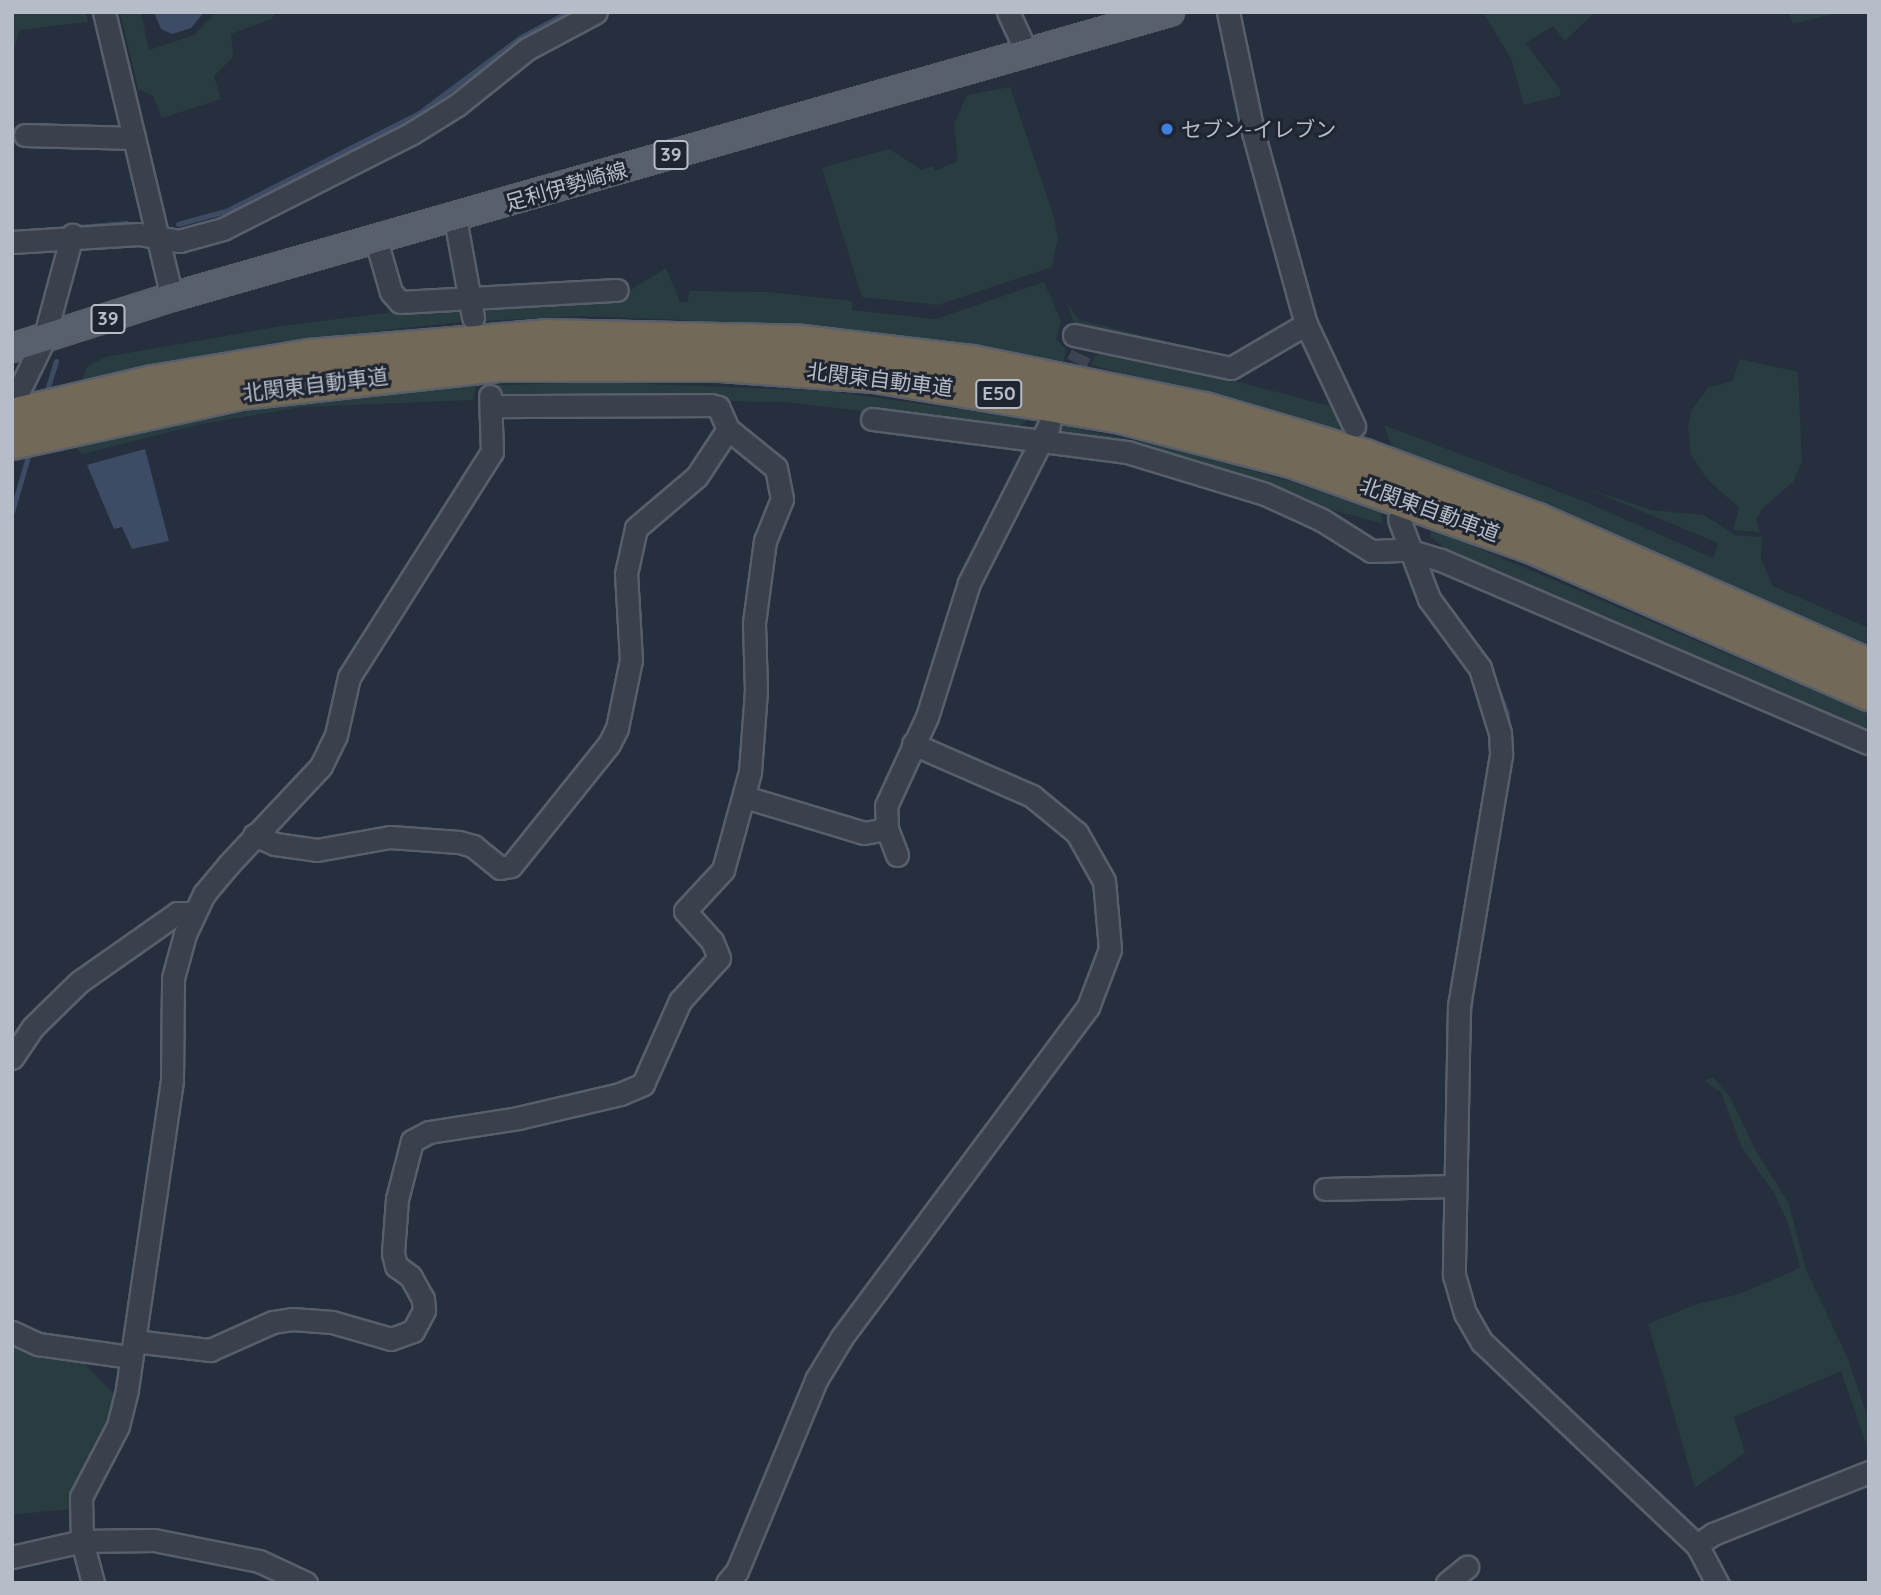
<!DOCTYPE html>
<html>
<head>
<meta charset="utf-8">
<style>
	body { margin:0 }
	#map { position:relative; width:1881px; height:1595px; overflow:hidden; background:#262f3d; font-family:Quicksand,"Noto Sans JP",sans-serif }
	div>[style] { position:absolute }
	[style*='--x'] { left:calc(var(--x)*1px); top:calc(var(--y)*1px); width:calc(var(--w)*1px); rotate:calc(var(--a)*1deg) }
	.green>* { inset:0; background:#293c3f }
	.water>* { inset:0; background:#3d4c64 }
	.stream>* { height:4.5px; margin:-2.25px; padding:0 2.25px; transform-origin:2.25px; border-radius:2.25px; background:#3d4c64 }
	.minor-tunnel>* { height:21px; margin-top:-10.5px; transform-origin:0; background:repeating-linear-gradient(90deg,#3c4452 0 21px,transparent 0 31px) }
	.roads { filter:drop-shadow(2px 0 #585f6b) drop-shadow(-2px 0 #585f6b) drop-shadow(0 2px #585f6b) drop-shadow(0 -2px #585f6b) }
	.minor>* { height:21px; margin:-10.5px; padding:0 10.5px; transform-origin:10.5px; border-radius:10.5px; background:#3a414d }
	.major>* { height:26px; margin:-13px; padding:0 13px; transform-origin:13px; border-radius:13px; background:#58606d }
	.highway>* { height:32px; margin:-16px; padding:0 16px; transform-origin:16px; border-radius:16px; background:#726958 }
	.dots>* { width:19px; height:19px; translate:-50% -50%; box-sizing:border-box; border:4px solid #1f2632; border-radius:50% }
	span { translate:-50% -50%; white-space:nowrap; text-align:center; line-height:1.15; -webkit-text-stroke:6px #1f2632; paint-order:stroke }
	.shield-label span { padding:2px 5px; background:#1f2632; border:2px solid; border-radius:5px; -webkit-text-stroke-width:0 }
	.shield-label { font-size:19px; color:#b6bcc8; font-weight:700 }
	.poi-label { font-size:21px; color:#b6bcc8 }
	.left { translate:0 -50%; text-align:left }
	.street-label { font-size:21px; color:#b6bcc8 }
	.frame { position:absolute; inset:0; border:14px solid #b6bcc8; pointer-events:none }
</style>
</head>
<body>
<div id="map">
	<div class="green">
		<i style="clip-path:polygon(12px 12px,86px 12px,88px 22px,20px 30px,14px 48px)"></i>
		<i style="clip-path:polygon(120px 12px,141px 12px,149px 50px,194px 35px,216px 12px,275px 12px,272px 19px,231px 34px,233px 57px,214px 76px,221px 99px,162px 118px,153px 96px,138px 89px)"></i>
		<i style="clip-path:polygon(1483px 12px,1595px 12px,1565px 41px,1553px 26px,1526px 43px,1560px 90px,1560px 96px,1524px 105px,1511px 59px)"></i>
		<i style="clip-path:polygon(1788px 12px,1841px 12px,1793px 24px)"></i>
		<i style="clip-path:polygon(1010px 87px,1053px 214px,1058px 238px,1052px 267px,938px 305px,862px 297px,822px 168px,889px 149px,922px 170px,932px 166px,935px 171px,958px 161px,954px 124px,967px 95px)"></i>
		<i style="clip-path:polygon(666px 268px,680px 302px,687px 302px,690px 291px,768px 292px,852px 301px,852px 310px,936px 319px,1044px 282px,1061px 321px,1056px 339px,1066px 350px,1064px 361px,809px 325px,580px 316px,486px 321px,485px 313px,491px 305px,612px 301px)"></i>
		<i style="clip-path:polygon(1067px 303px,1079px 320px,1237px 358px,1076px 329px)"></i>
		<i style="clip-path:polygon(447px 305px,460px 313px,461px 322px,277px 342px,82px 381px,87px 367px,105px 357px,281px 326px)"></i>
		<i style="clip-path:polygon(1112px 349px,1330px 406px,1341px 424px,1338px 429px,1090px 365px,1095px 356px)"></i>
		<i style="clip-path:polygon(1740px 359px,1798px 372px,1802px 462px,1793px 482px,1763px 508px,1756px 519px,1760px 532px,1733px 530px,1739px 508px,1706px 478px,1691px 454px,1688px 429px,1691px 411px,1708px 388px,1732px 381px)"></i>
		<i style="clip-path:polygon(603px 382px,828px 391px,1029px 419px,1016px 429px,785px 402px,505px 398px,498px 391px,498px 385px)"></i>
		<i style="clip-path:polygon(476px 386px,473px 400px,302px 407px,202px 424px,82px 454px,73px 445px,298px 402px)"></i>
		<i style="clip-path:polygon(1059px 425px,1161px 446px,1289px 481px,1381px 512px,1383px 524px,1053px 433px)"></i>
		<i style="clip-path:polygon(1384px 425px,1581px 500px,1713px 558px,1718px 543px,1588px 489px,1651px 510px,1704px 515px,1735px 535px,1762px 537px,1761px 559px,1773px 586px,1869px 628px,1869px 645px,1538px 502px,1392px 447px)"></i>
		<i style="clip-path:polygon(1431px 528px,1869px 714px,1869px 732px,1450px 552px,1430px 537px)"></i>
		<i style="clip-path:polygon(1713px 1077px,1730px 1097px,1755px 1149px,1789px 1204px,1806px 1270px,1848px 1359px,1869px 1421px,1869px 1452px,1841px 1371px,1734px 1417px,1745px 1453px,1695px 1488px,1648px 1324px,1694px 1305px,1739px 1294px,1800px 1268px,1788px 1223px,1774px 1193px,1742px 1148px,1721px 1092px,1704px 1081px)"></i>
		<i style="clip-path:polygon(12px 1338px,78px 1357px,116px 1396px,113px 1414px,73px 1488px,69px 1509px,12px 1515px)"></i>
	</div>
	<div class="water">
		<i style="clip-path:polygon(154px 12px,204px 12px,191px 28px,172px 34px,161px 29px)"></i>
		<i style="clip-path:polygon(145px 449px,169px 541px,132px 549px,122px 527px,114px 529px,87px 465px)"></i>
	</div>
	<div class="stream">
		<i style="--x:178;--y:224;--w:50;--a:-15.2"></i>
		<i style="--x:226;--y:211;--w:216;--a:-26.9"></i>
		<i style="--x:419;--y:113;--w:127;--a:-36.7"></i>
		<i style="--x:521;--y:37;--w:53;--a:-28"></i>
		<i style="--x:44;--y:230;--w:82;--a:-4.9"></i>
		<i style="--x:46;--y:394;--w:34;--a:-73"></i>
		<i style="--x:12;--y:512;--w:61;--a:-73.9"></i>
		<i style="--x:1492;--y:673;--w:43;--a:69.4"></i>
		<i style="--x:1507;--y:713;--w:32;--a:83"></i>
		<i style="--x:1469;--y:1019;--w:23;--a:-85"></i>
		<i style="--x:1708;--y:1544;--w:45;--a:60.6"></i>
	</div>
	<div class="minor-tunnel">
		<i style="--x:1064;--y:391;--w:41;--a:-65.3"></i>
	</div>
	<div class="roads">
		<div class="minor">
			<i style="--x:104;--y:12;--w:293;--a:76.6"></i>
			<i style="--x:1008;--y:12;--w:43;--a:65.2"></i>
			<i style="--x:1228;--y:12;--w:123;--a:78.2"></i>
			<i style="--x:1253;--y:132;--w:199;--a:74.6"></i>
			<i style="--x:1306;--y:324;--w:113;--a:64.8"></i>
			<i style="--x:25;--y:135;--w:109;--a:1.6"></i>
			<i style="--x:455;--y:218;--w:101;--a:79.7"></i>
			<i style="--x:376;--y:240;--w:54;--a:73.9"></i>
			<i style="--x:391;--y:292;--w:13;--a:48"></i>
			<i style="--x:400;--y:302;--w:217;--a:-3.2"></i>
			<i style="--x:12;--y:242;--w:127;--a:-3.6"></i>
			<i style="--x:139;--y:234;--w:41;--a:9.9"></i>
			<i style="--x:179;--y:241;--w:46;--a:-15.3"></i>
			<i style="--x:223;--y:229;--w:212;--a:-26.9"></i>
			<i style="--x:412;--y:133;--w:53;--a:-31.9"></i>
			<i style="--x:457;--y:105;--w:90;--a:-38.7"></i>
			<i style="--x:527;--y:49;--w:78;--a:-28.2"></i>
			<i style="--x:1074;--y:335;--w:160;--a:11.9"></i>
			<i style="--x:1231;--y:368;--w:87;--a:-30.4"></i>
			<i style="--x:12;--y:405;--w:73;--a:-64.1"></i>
			<i style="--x:44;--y:339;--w:108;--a:-74.9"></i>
			<i style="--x:872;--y:419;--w:257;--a:7.4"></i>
			<i style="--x:1127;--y:452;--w:144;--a:16.9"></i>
			<i style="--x:1265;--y:494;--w:63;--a:24.5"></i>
			<i style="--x:1322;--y:520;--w:58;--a:32.3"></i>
			<i style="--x:1371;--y:551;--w:37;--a:-2"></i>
			<i style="--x:1408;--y:550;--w:34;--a:17"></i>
			<i style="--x:1441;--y:560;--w:465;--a:23.2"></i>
			<i style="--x:1399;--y:519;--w:85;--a:69.4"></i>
			<i style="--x:1429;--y:599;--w:86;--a:53.5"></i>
			<i style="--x:1480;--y:668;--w:68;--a:72.9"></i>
			<i style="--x:1500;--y:733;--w:22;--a:87"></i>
			<i style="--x:1501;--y:755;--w:254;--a:99.5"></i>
			<i style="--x:1459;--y:1005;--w:270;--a:91.1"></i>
			<i style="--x:1454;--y:1275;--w:40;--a:74"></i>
			<i style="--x:1465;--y:1313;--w:34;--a:60"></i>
			<i style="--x:1482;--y:1342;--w:296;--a:43.4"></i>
			<i style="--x:1697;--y:1545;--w:43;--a:62.2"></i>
			<i style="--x:745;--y:797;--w:124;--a:16.8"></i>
			<i style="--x:864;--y:833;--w:23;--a:-10"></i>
			<i style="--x:254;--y:835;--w:23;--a:23"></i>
			<i style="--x:275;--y:844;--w:42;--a:8.1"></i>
			<i style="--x:317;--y:850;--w:74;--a:-10.1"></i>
			<i style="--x:390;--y:837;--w:69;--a:4.1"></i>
			<i style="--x:459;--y:842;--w:15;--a:16"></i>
			<i style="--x:473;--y:846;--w:35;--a:39"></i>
			<i style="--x:500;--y:868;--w:11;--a:-10"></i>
			<i style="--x:511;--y:866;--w:156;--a:-51.2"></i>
			<i style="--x:609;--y:744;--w:18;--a:-63"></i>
			<i style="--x:617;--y:728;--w:69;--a:-78.4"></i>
			<i style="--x:631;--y:660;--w:86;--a:-93.3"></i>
			<i style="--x:626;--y:574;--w:47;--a:-77.7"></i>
			<i style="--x:636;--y:528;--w:80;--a:-40.4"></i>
			<i style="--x:697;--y:476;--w:56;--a:-56.6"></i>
			<i style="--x:897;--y:855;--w:28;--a:-111"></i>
			<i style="--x:887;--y:829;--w:23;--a:-92"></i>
			<i style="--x:886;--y:806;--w:98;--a:-65.3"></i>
			<i style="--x:927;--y:717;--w:140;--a:-72.6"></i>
			<i style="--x:969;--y:583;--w:177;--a:-63.1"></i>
			<i style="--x:12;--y:1058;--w:37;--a:-56"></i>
			<i style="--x:33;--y:1027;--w:64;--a:-44.4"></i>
			<i style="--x:79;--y:982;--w:120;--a:-35.1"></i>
			<i style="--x:177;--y:913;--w:17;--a:0"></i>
			<i style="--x:1325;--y:1189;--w:128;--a:-1.3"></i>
			<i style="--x:12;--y:1332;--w:29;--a:25"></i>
			<i style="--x:38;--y:1344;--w:94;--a:8"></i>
			<i style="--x:134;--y:1341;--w:77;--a:6.8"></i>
			<i style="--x:210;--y:1350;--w:69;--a:-24"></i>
			<i style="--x:273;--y:1322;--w:19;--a:-9"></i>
			<i style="--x:292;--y:1319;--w:40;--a:4.3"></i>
			<i style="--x:332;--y:1322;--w:61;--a:16.1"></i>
			<i style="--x:391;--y:1339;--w:23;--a:-20"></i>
			<i style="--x:413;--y:1331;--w:24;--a:-62"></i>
			<i style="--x:424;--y:1310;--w:11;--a:-95"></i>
			<i style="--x:423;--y:1299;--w:26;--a:-119"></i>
			<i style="--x:410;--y:1276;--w:17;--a:-144"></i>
			<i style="--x:396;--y:1266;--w:13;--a:-103"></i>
			<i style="--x:393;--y:1253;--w:54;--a:-85.8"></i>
			<i style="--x:397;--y:1199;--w:60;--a:-75.5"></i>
			<i style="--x:412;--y:1141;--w:19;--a:-28"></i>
			<i style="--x:429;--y:1132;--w:90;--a:-8.9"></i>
			<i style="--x:518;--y:1118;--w:105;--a:-13.2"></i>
			<i style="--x:620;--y:1094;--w:25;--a:-23"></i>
			<i style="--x:643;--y:1084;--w:91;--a:-66"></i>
			<i style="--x:680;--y:1001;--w:58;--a:-47.8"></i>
			<i style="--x:719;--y:958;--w:18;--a:-112"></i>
			<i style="--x:712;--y:941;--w:40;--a:-132"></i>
			<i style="--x:685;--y:911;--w:56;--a:-47.2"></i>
			<i style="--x:723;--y:870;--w:102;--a:-74.6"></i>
			<i style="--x:750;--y:772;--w:81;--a:-85.8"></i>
			<i style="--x:756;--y:691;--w:68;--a:-91.7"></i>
			<i style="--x:754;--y:623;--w:83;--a:-82.4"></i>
			<i style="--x:765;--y:541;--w:45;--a:-68"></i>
			<i style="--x:782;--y:499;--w:32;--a:-101"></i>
			<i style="--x:776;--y:468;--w:62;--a:-140.9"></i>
			<i style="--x:728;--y:429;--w:24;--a:-114"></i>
			<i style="--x:718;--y:407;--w:7;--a:-164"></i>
			<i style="--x:711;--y:405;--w:219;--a:179.7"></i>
			<i style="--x:1697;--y:1545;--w:19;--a:-35"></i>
			<i style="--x:1713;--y:1534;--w:168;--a:-21.7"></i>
			<i style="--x:12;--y:1557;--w:72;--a:-12.9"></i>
			<i style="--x:82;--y:1541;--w:72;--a:-0.8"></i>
			<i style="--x:154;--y:1540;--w:107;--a:11.3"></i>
			<i style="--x:259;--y:1561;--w:52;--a:25.1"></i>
			<i style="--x:93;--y:1583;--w:43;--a:-104.7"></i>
			<i style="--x:82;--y:1541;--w:44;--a:-91.3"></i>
			<i style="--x:81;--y:1497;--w:80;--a:-62.5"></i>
			<i style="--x:118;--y:1426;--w:38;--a:-76"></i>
			<i style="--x:127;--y:1389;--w:312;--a:-81.7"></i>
			<i style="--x:172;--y:1080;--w:102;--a:-89.4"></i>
			<i style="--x:173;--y:978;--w:46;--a:-74.7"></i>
			<i style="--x:185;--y:934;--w:44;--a:-64.6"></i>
			<i style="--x:204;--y:894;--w:39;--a:-50"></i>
			<i style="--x:229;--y:864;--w:134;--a:-46.8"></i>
			<i style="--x:321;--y:766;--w:34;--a:-64"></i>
			<i style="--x:336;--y:735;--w:59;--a:-77.4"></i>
			<i style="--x:349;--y:677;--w:267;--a:-57.6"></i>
			<i style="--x:492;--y:452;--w:56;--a:-92"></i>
			<i style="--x:727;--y:1583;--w:16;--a:-50"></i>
			<i style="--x:737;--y:1571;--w:207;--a:-67.5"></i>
			<i style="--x:816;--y:1380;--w:50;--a:-58.8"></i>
			<i style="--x:842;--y:1337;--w:412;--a:-53.3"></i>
			<i style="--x:1088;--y:1007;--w:62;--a:-69.2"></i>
			<i style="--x:1110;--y:949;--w:68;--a:-95"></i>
			<i style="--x:1104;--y:881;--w:55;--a:-119.4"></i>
			<i style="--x:1077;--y:833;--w:58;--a:-140.6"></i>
			<i style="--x:1032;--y:796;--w:130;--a:-156.4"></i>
			<i style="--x:1447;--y:1583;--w:26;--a:-39"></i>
		</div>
		<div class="major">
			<i style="--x:12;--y:348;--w:168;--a:-17.7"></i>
			<i style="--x:172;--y:297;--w:1038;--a:-15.94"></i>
		</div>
		<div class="highway">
			<i style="--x:12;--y:415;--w:145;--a:-13.2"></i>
			<i style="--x:153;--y:382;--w:158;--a:-9.5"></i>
			<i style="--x:309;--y:356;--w:238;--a:-4.8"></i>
			<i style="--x:546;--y:336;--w:256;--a:1.3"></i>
			<i style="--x:802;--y:342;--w:172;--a:6.7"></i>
			<i style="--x:973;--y:362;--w:237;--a:11.5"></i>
			<i style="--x:1205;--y:409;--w:167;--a:16.4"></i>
			<i style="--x:1365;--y:456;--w:184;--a:20.3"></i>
			<i style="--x:1538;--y:520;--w:361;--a:23.7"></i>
			<i style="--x:12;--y:443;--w:234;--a:-12.3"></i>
			<i style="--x:241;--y:393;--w:261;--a:-6.2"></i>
			<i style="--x:500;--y:365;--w:220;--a:0"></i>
			<i style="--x:720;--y:365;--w:155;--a:4.1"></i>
			<i style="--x:875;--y:376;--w:245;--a:9.4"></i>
			<i style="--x:1117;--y:416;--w:180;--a:14.5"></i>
			<i style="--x:1291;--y:461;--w:254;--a:19.6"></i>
			<i style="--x:1530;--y:546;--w:370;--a:23.6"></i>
		</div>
	</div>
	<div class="dots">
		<i style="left:1167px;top:129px;background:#3f7fe0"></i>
	</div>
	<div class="shield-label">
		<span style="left:671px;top:155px">39</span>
		<span style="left:108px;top:319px">39</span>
		<span style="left:999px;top:394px">E50</span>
	</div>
	<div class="poi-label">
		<span class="left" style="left:1181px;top:129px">セブン-イレブン</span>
	</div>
	<div class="street-label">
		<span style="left:566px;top:186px;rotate:-16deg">足利伊勢崎線</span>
		<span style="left:880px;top:379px;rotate:7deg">北関東自動車道</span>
		<span style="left:315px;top:384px;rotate:-7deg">北関東自動車道</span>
		<span style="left:1430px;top:509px;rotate:20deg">北関東自動車道</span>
	</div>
	<div class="frame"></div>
</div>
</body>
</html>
